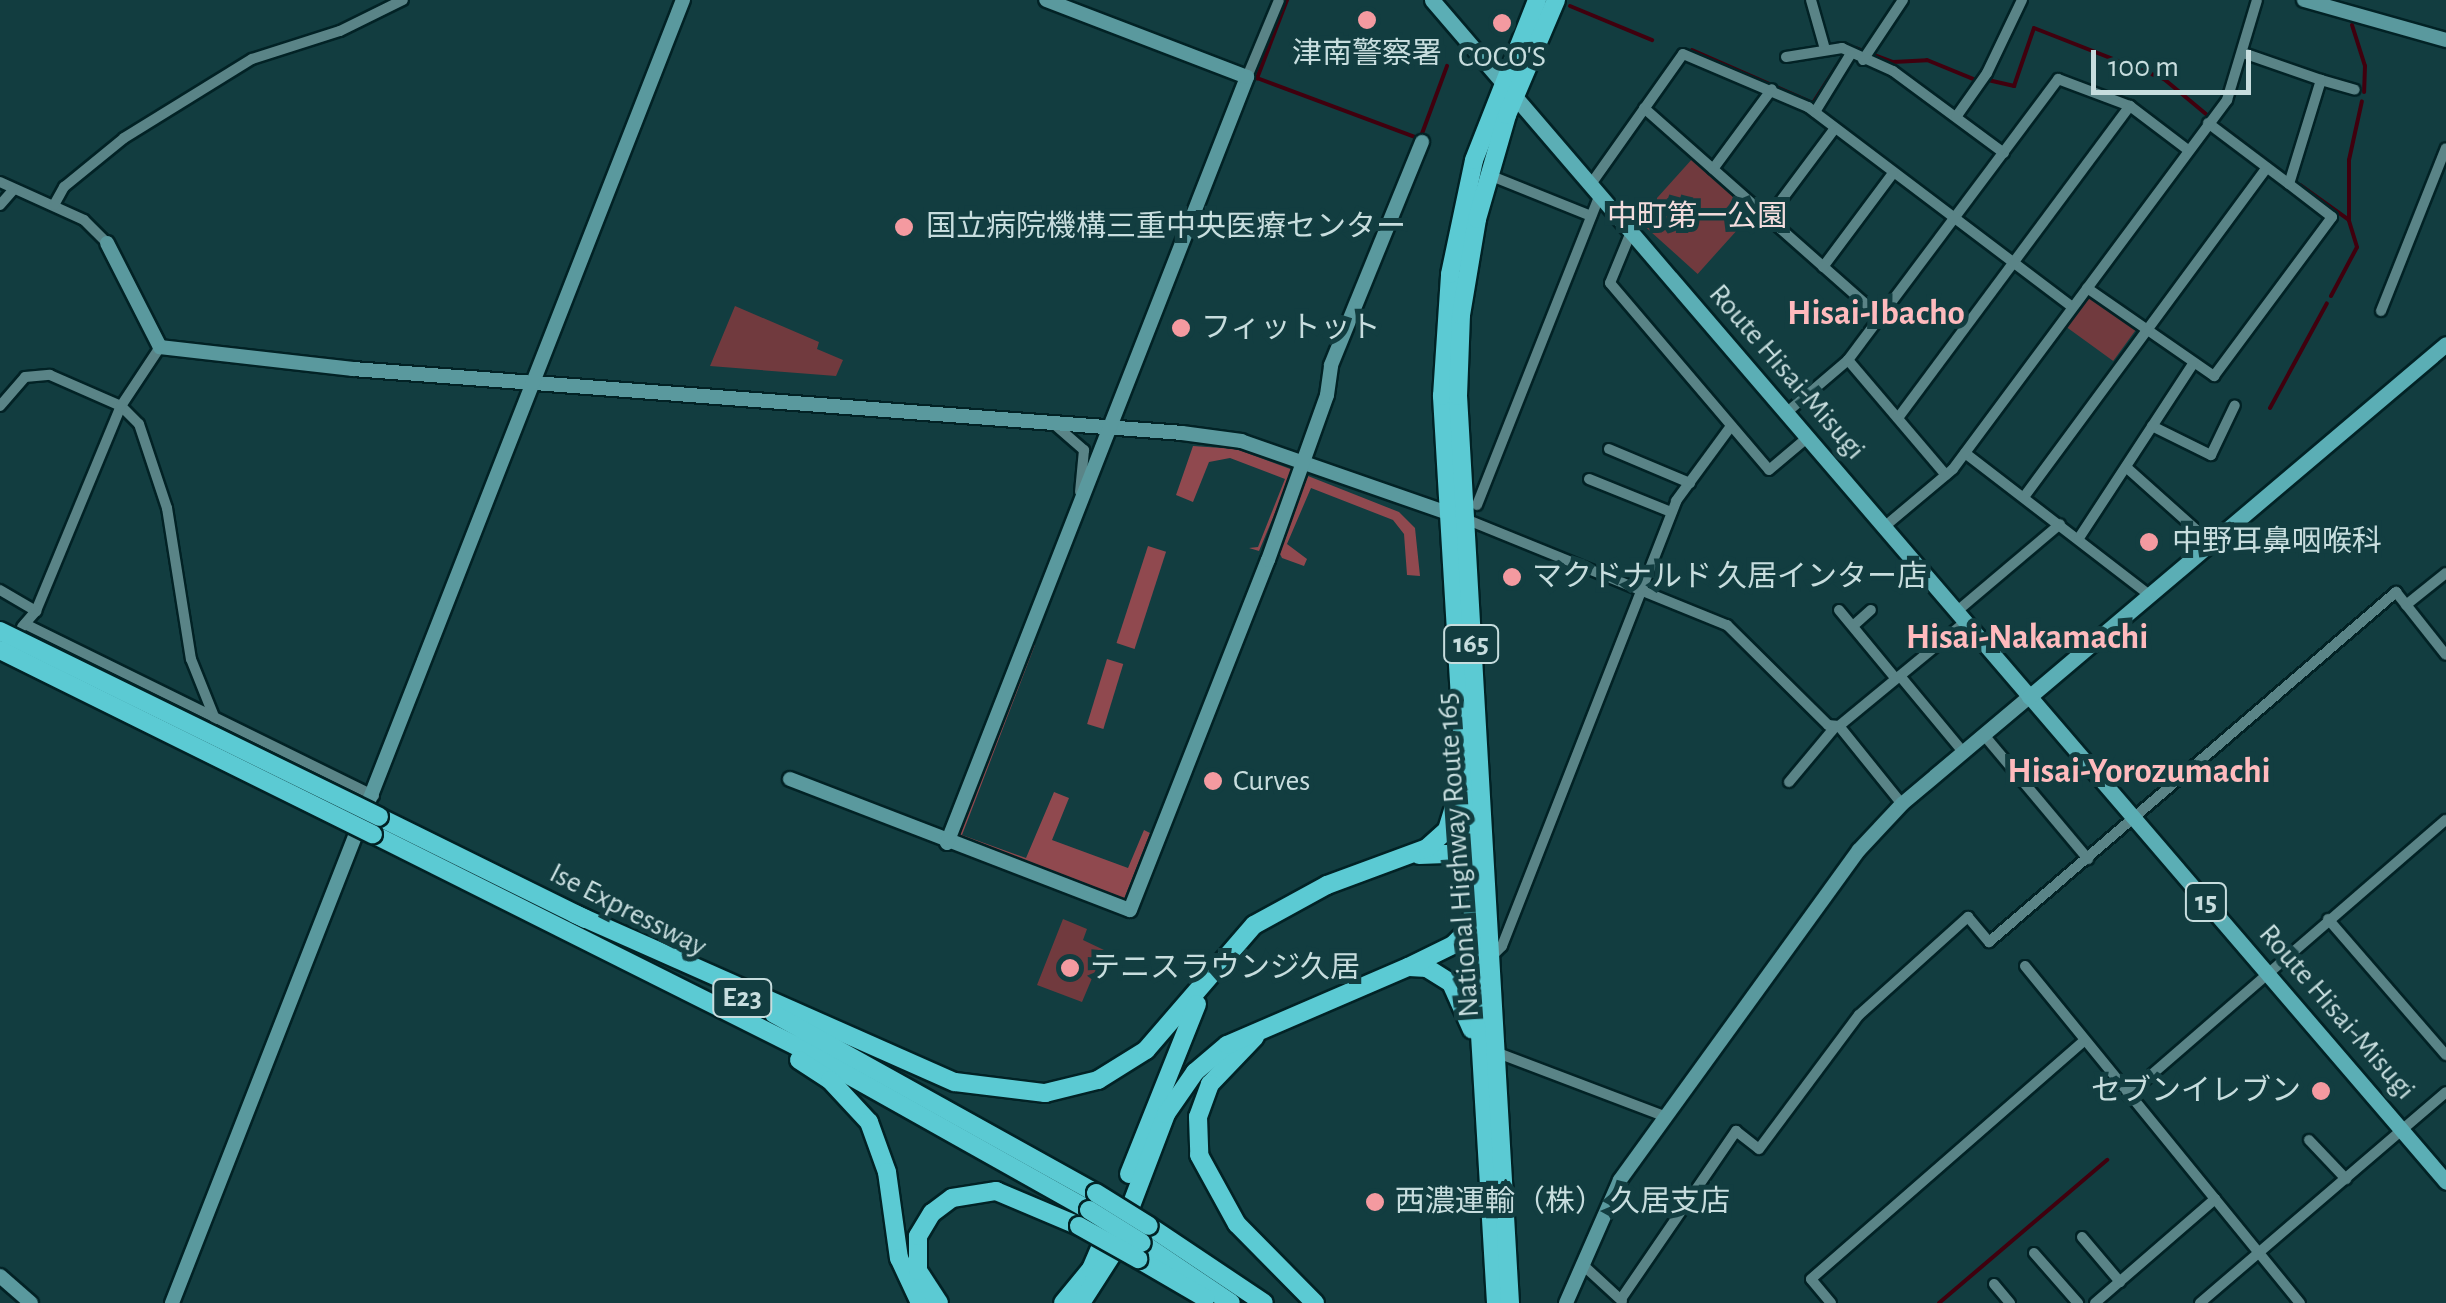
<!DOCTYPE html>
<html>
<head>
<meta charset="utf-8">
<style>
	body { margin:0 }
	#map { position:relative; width:2446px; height:1303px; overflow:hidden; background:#123d40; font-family:"Alegreya Sans","Noto Sans JP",sans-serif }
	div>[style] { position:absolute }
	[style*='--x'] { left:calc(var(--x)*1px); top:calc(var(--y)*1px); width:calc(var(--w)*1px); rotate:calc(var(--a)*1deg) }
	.green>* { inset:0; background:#713a3e; transform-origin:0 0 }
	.forest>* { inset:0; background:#90494f; transform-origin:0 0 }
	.stream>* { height:4px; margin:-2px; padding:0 2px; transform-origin:2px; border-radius:2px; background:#40000e }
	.roads { filter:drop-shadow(2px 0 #022225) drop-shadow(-2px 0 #022225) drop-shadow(0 2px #022225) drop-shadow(0 -2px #022225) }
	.street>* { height:10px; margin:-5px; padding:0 5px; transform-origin:5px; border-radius:5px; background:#5a8487 }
	.secondary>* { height:14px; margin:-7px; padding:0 7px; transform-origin:7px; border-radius:7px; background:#5a999e }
	.primary>* { height:15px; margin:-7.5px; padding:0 7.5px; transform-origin:7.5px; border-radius:7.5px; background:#5baeb5 }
	.highway>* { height:18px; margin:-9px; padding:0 9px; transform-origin:9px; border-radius:9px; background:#5bcad3 }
	.bridges { filter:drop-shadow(2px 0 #022225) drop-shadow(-2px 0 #022225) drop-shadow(0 2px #022225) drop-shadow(0 -2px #022225) }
	.highway-bridge>* { height:18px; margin:-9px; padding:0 9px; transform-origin:9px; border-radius:9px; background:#5bcad3 }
	.dots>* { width:28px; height:28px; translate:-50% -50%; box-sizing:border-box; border:5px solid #123d40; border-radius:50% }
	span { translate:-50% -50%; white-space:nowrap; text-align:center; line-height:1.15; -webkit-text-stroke:10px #123d40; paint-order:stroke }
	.shield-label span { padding:2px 8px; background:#123d40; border:2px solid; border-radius:8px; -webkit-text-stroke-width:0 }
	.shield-label { font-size:28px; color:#c7ddde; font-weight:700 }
	.poi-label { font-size:30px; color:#c7ddde }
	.left { translate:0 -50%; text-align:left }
	.right { translate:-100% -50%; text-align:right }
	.park-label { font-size:30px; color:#f3dcdd }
	.street-label { font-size:30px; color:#c7ddde }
	.quarter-label { font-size:35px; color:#ffbabd; font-weight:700 }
	.scale { position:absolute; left:2091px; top:50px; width:160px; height:45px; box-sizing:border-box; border:5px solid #c7ddde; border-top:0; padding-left:12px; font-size:30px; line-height:35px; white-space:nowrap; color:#c7ddde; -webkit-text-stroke:8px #123d40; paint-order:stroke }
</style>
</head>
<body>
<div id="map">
	<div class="green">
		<i style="left:1693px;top:158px;width:81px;height:83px;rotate:42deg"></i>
		<i style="left:2090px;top:296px;width:57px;height:39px;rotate:36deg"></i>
		<i style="clip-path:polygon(735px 306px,819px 342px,817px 349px,843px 360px,836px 376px,710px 366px)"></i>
		<i style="clip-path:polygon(1063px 919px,1087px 929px,1083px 940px,1104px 950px,1082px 1002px,1037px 985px)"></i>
	</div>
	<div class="forest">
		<i style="clip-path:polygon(1193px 446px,1236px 449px,1293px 470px,1259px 551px,1249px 548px,1258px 547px,1285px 479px,1230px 458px,1209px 462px,1193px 502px,1176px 495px)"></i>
		<i style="clip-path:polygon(1308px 476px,1399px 512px,1415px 528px,1420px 576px,1407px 575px,1404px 534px,1393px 520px,1311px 488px,1287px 544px,1307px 559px,1304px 566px,1282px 558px,1278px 550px)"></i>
		<i style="left:1148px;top:546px;width:19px;height:102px;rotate:18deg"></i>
		<i style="clip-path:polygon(1027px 641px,1035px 645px,962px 835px,1026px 858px,1054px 792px,1069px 798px,1052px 840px,1128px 868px,1144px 830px,1150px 833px,1122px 904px,951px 839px)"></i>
		<i style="left:1107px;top:659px;width:17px;height:68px;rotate:17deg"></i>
	</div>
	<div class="stream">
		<i style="--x:1287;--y:0;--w:84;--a:111"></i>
		<i style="--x:1257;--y:78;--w:174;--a:20.5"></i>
		<i style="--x:1420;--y:139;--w:78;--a:-69.7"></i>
		<i style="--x:1570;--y:6;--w:89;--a:22.5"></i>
		<i style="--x:2352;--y:25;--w:43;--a:72.4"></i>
		<i style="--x:2365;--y:66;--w:26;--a:92"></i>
		<i style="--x:1855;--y:48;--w:40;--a:20.2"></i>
		<i style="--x:1893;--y:62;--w:34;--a:-3"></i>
		<i style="--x:1927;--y:60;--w:55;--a:22.4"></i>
		<i style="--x:1692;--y:50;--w:132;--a:23.7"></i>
		<i style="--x:1813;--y:103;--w:54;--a:-57.2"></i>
		<i style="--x:1988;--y:80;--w:27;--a:13"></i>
		<i style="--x:2014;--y:86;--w:61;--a:-71"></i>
		<i style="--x:2034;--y:28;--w:140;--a:21.4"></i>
		<i style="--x:2164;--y:79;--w:55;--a:39.8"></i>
		<i style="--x:2220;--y:125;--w:78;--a:37.2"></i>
		<i style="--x:2300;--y:185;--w:60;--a:35.5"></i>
		<i style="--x:2331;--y:296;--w:55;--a:-62"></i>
		<i style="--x:2357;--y:247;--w:28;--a:-107"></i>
		<i style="--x:2349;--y:220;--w:60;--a:-90"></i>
		<i style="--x:2349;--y:160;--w:60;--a:-77.6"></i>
		<i style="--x:2270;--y:408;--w:119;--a:-61.5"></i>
		<i style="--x:1939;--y:1303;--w:221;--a:-40.4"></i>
	</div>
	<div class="roads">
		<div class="street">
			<i style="--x:1811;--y:0;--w:51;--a:74.1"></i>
			<i style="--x:1786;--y:57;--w:57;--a:-9.1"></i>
			<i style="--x:1842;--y:48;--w:56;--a:24.3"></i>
			<i style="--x:1893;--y:71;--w:138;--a:36.5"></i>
			<i style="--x:1863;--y:60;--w:72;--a:-56.3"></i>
			<i style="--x:1247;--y:77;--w:83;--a:-67.4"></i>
			<i style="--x:2321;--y:80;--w:35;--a:16"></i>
			<i style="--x:1644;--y:108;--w:317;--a:41.5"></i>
			<i style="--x:1815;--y:112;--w:67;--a:-58.4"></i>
			<i style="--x:1956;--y:117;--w:54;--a:-54.8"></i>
			<i style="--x:1987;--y:73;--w:81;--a:-64.4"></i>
			<i style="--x:2208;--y:123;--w:101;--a:37"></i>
			<i style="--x:1713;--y:169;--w:99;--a:-53.6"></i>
			<i style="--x:1489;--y:175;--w:110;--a:21.9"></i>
			<i style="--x:0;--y:182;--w:92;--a:24.3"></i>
			<i style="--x:84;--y:220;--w:33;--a:45"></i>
			<i style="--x:1591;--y:184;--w:159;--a:-54.7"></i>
			<i style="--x:1683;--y:54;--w:136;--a:23"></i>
			<i style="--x:1808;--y:107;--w:331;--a:37.1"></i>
			<i style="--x:0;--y:205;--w:20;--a:-49"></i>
			<i style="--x:54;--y:205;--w:21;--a:-61"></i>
			<i style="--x:64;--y:187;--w:77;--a:-39.2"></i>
			<i style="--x:124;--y:138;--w:150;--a:-31.7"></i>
			<i style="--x:252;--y:59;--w:92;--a:-17.7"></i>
			<i style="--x:340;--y:31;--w:70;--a:-26.2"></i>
			<i style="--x:1768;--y:218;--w:112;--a:-53.3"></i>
			<i style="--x:1631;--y:232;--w:55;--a:112.4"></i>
			<i style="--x:1610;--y:283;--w:245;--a:49.6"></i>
			<i style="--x:1769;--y:470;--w:51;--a:-40.2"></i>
			<i style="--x:1823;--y:267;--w:117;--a:-53.3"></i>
			<i style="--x:2087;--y:288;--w:155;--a:34.7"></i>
			<i style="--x:2214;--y:376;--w:198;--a:-53.4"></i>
			<i style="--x:2332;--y:217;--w:54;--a:-142.5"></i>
			<i style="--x:2289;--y:184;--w:109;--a:-72.9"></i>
			<i style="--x:2321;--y:80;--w:83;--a:-160.9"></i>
			<i style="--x:2381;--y:311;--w:175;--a:-68.3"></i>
			<i style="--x:1848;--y:360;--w:151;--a:49.6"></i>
			<i style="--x:0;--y:406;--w:38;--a:-49"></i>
			<i style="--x:25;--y:377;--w:25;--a:-5"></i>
			<i style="--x:50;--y:375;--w:77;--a:23.6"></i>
			<i style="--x:121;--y:406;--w:25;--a:45"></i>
			<i style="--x:139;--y:424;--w:89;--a:71.6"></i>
			<i style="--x:167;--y:508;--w:153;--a:81"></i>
			<i style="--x:191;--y:659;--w:65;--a:68.2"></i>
			<i style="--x:1786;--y:413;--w:82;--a:-40.5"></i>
			<i style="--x:1848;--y:360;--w:351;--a:-53.2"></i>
			<i style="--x:2058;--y:79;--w:77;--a:20.6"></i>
			<i style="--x:2130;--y:106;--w:73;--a:37.2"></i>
			<i style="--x:1898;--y:418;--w:389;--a:-53.4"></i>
			<i style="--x:1054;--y:424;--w:40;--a:41"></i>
			<i style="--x:1084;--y:450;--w:42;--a:95.4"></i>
			<i style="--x:2152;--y:426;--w:66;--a:26.2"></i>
			<i style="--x:2211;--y:455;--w:55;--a:-64.4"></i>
			<i style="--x:1609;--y:449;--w:88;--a:22.8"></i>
			<i style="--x:1965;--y:453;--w:235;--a:37.6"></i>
			<i style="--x:2126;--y:467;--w:114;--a:41.8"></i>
			<i style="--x:1589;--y:479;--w:88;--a:21.9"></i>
			<i style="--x:2024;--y:497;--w:409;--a:-53.6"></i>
			<i style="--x:1477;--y:505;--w:334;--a:-68.4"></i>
			<i style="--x:1463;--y:518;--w:285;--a:22.1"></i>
			<i style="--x:1727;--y:625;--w:142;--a:44.7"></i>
			<i style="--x:1828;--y:725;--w:11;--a:5"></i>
			<i style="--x:1839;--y:726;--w:100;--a:51.1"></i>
			<i style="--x:1884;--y:527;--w:90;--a:-40"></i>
			<i style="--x:1953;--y:469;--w:460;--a:-53.4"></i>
			<i style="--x:2227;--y:100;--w:104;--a:-73.3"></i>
			<i style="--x:2079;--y:538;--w:208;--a:-56.8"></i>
			<i style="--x:0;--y:590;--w:42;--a:30.3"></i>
			<i style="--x:2406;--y:605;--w:51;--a:-38.7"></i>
			<i style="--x:1839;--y:610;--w:89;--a:50.4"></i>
			<i style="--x:1956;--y:612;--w:136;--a:-40.2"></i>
			<i style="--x:25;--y:624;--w:389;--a:26.2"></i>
			<i style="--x:1853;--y:626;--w:24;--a:-42"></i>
			<i style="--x:22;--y:627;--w:21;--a:-49"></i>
			<i style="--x:36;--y:611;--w:222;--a:-67.5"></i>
			<i style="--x:121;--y:406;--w:71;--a:-56.5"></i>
			<i style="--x:1900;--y:676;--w:99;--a:50.3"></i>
			<i style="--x:1839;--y:726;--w:163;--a:-39.5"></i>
			<i style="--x:1984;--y:735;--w:162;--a:50"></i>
			<i style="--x:1789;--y:782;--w:72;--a:-50.1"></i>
			<i style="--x:2328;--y:919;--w:180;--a:49.1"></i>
			<i style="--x:1492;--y:956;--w:14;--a:-45"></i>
			<i style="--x:1502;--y:946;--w:478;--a:-68.6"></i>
			<i style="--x:1676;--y:501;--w:93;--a:-53.7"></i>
			<i style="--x:2025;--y:966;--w:435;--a:50.8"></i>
			<i style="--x:1498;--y:1053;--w:178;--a:20.8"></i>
			<i style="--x:2128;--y:1095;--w:420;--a:-40.9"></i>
			<i style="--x:2309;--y:1140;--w:54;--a:46.5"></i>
			<i style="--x:2082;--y:1237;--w:59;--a:49.8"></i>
			<i style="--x:2034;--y:1253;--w:67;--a:48.7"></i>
			<i style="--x:1583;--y:1265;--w:53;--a:42.7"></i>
			<i style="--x:1994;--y:1284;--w:25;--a:50"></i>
			<i style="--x:1621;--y:1299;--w:204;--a:-55.6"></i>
			<i style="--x:1736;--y:1131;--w:29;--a:38"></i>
			<i style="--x:1759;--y:1149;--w:167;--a:-53.3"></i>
			<i style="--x:1859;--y:1015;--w:147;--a:-42"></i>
			<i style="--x:1968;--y:917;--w:33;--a:50"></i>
			<i style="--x:1989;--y:942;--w:537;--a:-40.69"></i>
			<i style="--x:2396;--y:592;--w:80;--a:51.6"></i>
			<i style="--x:1831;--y:1303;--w:31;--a:-130"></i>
			<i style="--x:1811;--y:1279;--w:362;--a:-41.1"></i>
			<i style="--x:2095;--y:1303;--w:159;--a:-40.9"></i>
			<i style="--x:2200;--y:1303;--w:324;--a:-40.6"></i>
		</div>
		<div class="secondary">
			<i style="--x:2304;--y:0;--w:148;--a:15.7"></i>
			<i style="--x:107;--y:243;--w:117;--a:63"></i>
			<i style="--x:160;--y:347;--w:194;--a:6.5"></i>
			<i style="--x:353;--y:369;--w:831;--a:4.41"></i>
			<i style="--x:1182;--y:433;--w:60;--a:7.7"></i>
			<i style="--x:1241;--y:441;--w:225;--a:19.2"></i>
			<i style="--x:790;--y:779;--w:364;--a:21.1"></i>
			<i style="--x:1130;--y:910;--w:376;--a:-68.5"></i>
			<i style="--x:1268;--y:560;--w:175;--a:-70.3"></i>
			<i style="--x:1327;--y:395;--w:30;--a:-82"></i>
			<i style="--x:1331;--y:365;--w:241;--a:-67.8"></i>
			<i style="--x:947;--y:843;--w:823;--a:-68.61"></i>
			<i style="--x:1247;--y:77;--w:215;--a:-159"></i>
			<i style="--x:0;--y:1276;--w:41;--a:41.1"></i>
			<i style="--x:172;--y:1303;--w:1400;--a:-68.59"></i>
			<i style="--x:1566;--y:1303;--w:134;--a:-66.3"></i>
			<i style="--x:1620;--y:1180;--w:407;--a:-54.1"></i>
			<i style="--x:1859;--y:850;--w:63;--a:-46.9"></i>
			<i style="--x:1902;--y:804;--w:166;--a:-40.1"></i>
		</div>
		<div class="primary">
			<i style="--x:1432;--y:0;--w:1557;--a:49.37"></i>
			<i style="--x:2029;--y:697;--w:546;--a:-40.25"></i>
		</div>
		<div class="highway">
			<i style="--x:379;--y:817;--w:230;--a:26.3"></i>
			<i style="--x:373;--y:834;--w:472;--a:26.6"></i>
			<i style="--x:795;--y:1045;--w:337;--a:29.3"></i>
			<i style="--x:1419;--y:855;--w:27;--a:-2"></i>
			<i style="--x:1446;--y:854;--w:31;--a:31"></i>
			<i style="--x:575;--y:914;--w:415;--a:23.9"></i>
			<i style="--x:955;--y:1082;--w:91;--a:7"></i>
			<i style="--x:1045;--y:1093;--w:55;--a:-13.8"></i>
			<i style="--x:1098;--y:1080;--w:57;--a:-32"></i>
			<i style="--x:1146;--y:1050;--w:165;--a:-49.2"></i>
			<i style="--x:1254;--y:925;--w:83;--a:-28.7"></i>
			<i style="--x:1327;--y:885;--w:107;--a:-20.3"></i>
			<i style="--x:1427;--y:848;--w:27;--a:-42"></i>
			<i style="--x:1447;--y:830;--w:34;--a:-73"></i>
			<i style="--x:1409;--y:967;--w:18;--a:3"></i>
			<i style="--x:1427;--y:968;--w:28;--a:32"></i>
			<i style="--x:1451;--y:983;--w:51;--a:65.9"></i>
			<i style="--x:774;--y:1014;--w:368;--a:29.1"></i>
			<i style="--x:1255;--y:1037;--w:65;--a:133.8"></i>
			<i style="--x:1210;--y:1084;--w:35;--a:110"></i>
			<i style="--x:1198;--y:1117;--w:38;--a:88"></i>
			<i style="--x:1199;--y:1155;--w:79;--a:61.2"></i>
			<i style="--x:1237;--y:1224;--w:111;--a:45.4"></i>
			<i style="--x:799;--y:1060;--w:37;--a:33"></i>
			<i style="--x:830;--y:1080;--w:57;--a:47.1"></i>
			<i style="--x:869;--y:1122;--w:53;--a:70.2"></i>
			<i style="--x:887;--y:1172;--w:87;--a:82.1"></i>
			<i style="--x:899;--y:1258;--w:50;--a:65"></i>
			<i style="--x:1129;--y:1174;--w:183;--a:-68.2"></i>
			<i style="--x:1149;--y:1226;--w:138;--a:33.8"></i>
			<i style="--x:1142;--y:1243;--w:107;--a:34"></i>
			<i style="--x:1138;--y:1259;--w:78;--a:30.2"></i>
			<i style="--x:939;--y:1303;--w:38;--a:-123"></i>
			<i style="--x:918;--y:1271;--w:35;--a:-90"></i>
			<i style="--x:918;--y:1236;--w:27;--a:-59"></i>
			<i style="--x:932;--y:1213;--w:25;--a:-37"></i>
			<i style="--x:952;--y:1198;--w:45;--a:-9"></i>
			<i style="--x:996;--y:1191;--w:90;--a:22.9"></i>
			<i style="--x:1063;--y:1303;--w:44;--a:-50.5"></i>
			<i style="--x:1091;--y:1269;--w:46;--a:-66.8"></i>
			<i style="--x:1081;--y:1303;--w:59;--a:-57.4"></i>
			<i style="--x:1113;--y:1253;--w:149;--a:-69.1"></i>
			<i style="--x:1166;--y:1114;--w:51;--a:-55.4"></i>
			<i style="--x:1195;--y:1072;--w:42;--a:-40.2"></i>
			<i style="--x:1227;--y:1045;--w:197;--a:-23.3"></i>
			<i style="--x:1408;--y:967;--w:50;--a:-26.1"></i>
			<i style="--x:1453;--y:945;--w:33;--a:-45"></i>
			<i style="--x:1496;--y:1303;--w:909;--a:-93.41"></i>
			<i style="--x:1442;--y:396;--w:122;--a:-86.2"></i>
			<i style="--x:1450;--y:274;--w:116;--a:-78.1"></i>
			<i style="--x:1474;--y:160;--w:172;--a:-68.5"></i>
			<i style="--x:1510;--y:1303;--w:908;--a:-93.28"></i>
			<i style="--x:1458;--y:396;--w:81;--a:-87.9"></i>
			<i style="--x:1461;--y:315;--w:97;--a:-80.5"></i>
			<i style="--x:1477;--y:219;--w:108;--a:-73.9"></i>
			<i style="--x:1507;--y:115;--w:125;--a:-66.9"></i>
		</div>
	</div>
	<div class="bridges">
		<div class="highway-bridge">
			<i style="--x:0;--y:631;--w:422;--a:26.1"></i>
			<i style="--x:0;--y:650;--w:416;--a:26.3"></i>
			<i style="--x:1096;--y:1193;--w:62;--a:31.9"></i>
			<i style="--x:1089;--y:1210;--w:62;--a:31.9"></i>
			<i style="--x:1079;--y:1226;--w:68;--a:29.2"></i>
		</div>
	</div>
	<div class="dots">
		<i style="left:1367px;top:20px;background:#f49aa0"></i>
		<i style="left:1502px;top:23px;background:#f49aa0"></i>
		<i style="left:904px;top:227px;background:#f49aa0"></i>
		<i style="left:1181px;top:328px;background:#f49aa0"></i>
		<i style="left:2149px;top:542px;background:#f49aa0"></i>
		<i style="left:1512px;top:577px;background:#f49aa0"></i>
		<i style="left:1213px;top:781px;background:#f49aa0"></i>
		<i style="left:1070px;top:968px;background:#f49aa0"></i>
		<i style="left:2321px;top:1091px;background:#f49aa0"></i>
		<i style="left:1375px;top:1202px;background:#f49aa0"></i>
	</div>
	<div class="shield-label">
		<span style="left:1471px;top:644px">165</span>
		<span style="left:2206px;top:902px">15</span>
		<span style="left:742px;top:998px">E23</span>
	</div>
	<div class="poi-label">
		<span style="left:1367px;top:54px">津南警察署</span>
		<span style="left:1502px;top:57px">COCO'S</span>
		<span class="left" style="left:926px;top:227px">国立病院機構三重中央医療センター</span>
		<span class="left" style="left:1201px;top:328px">フィットット</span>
		<span class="left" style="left:2172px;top:542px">中野耳鼻咽喉科</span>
		<span class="left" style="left:1532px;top:577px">マクドナルド 久居インター店</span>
		<span class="left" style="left:1233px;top:781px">Curves</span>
		<span class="left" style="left:1090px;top:968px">テニスラウンジ久居</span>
		<span class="right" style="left:2301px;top:1091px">セブンイレブン</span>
		<span class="left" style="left:1395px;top:1202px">西濃運輸（株） 久居支店</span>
	</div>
	<div class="park-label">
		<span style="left:1697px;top:217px">中町第一公園</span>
	</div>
	<div class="street-label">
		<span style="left:1787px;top:372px;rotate:49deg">Route Hisai-Misugi</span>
		<span style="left:1458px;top:855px;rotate:-94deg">National Highway Route 165</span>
		<span style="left:628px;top:910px;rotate:27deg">Ise Expressway</span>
		<span style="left:2337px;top:1012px;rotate:49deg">Route Hisai-Misugi</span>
	</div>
	<div class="quarter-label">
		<span style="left:1876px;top:314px">Hisai-Ibacho</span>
		<span style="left:2027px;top:638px">Hisai-Nakamachi</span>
		<span style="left:2139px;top:772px">Hisai-Yorozumachi</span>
	</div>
	<div class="scale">100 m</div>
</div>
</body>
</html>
